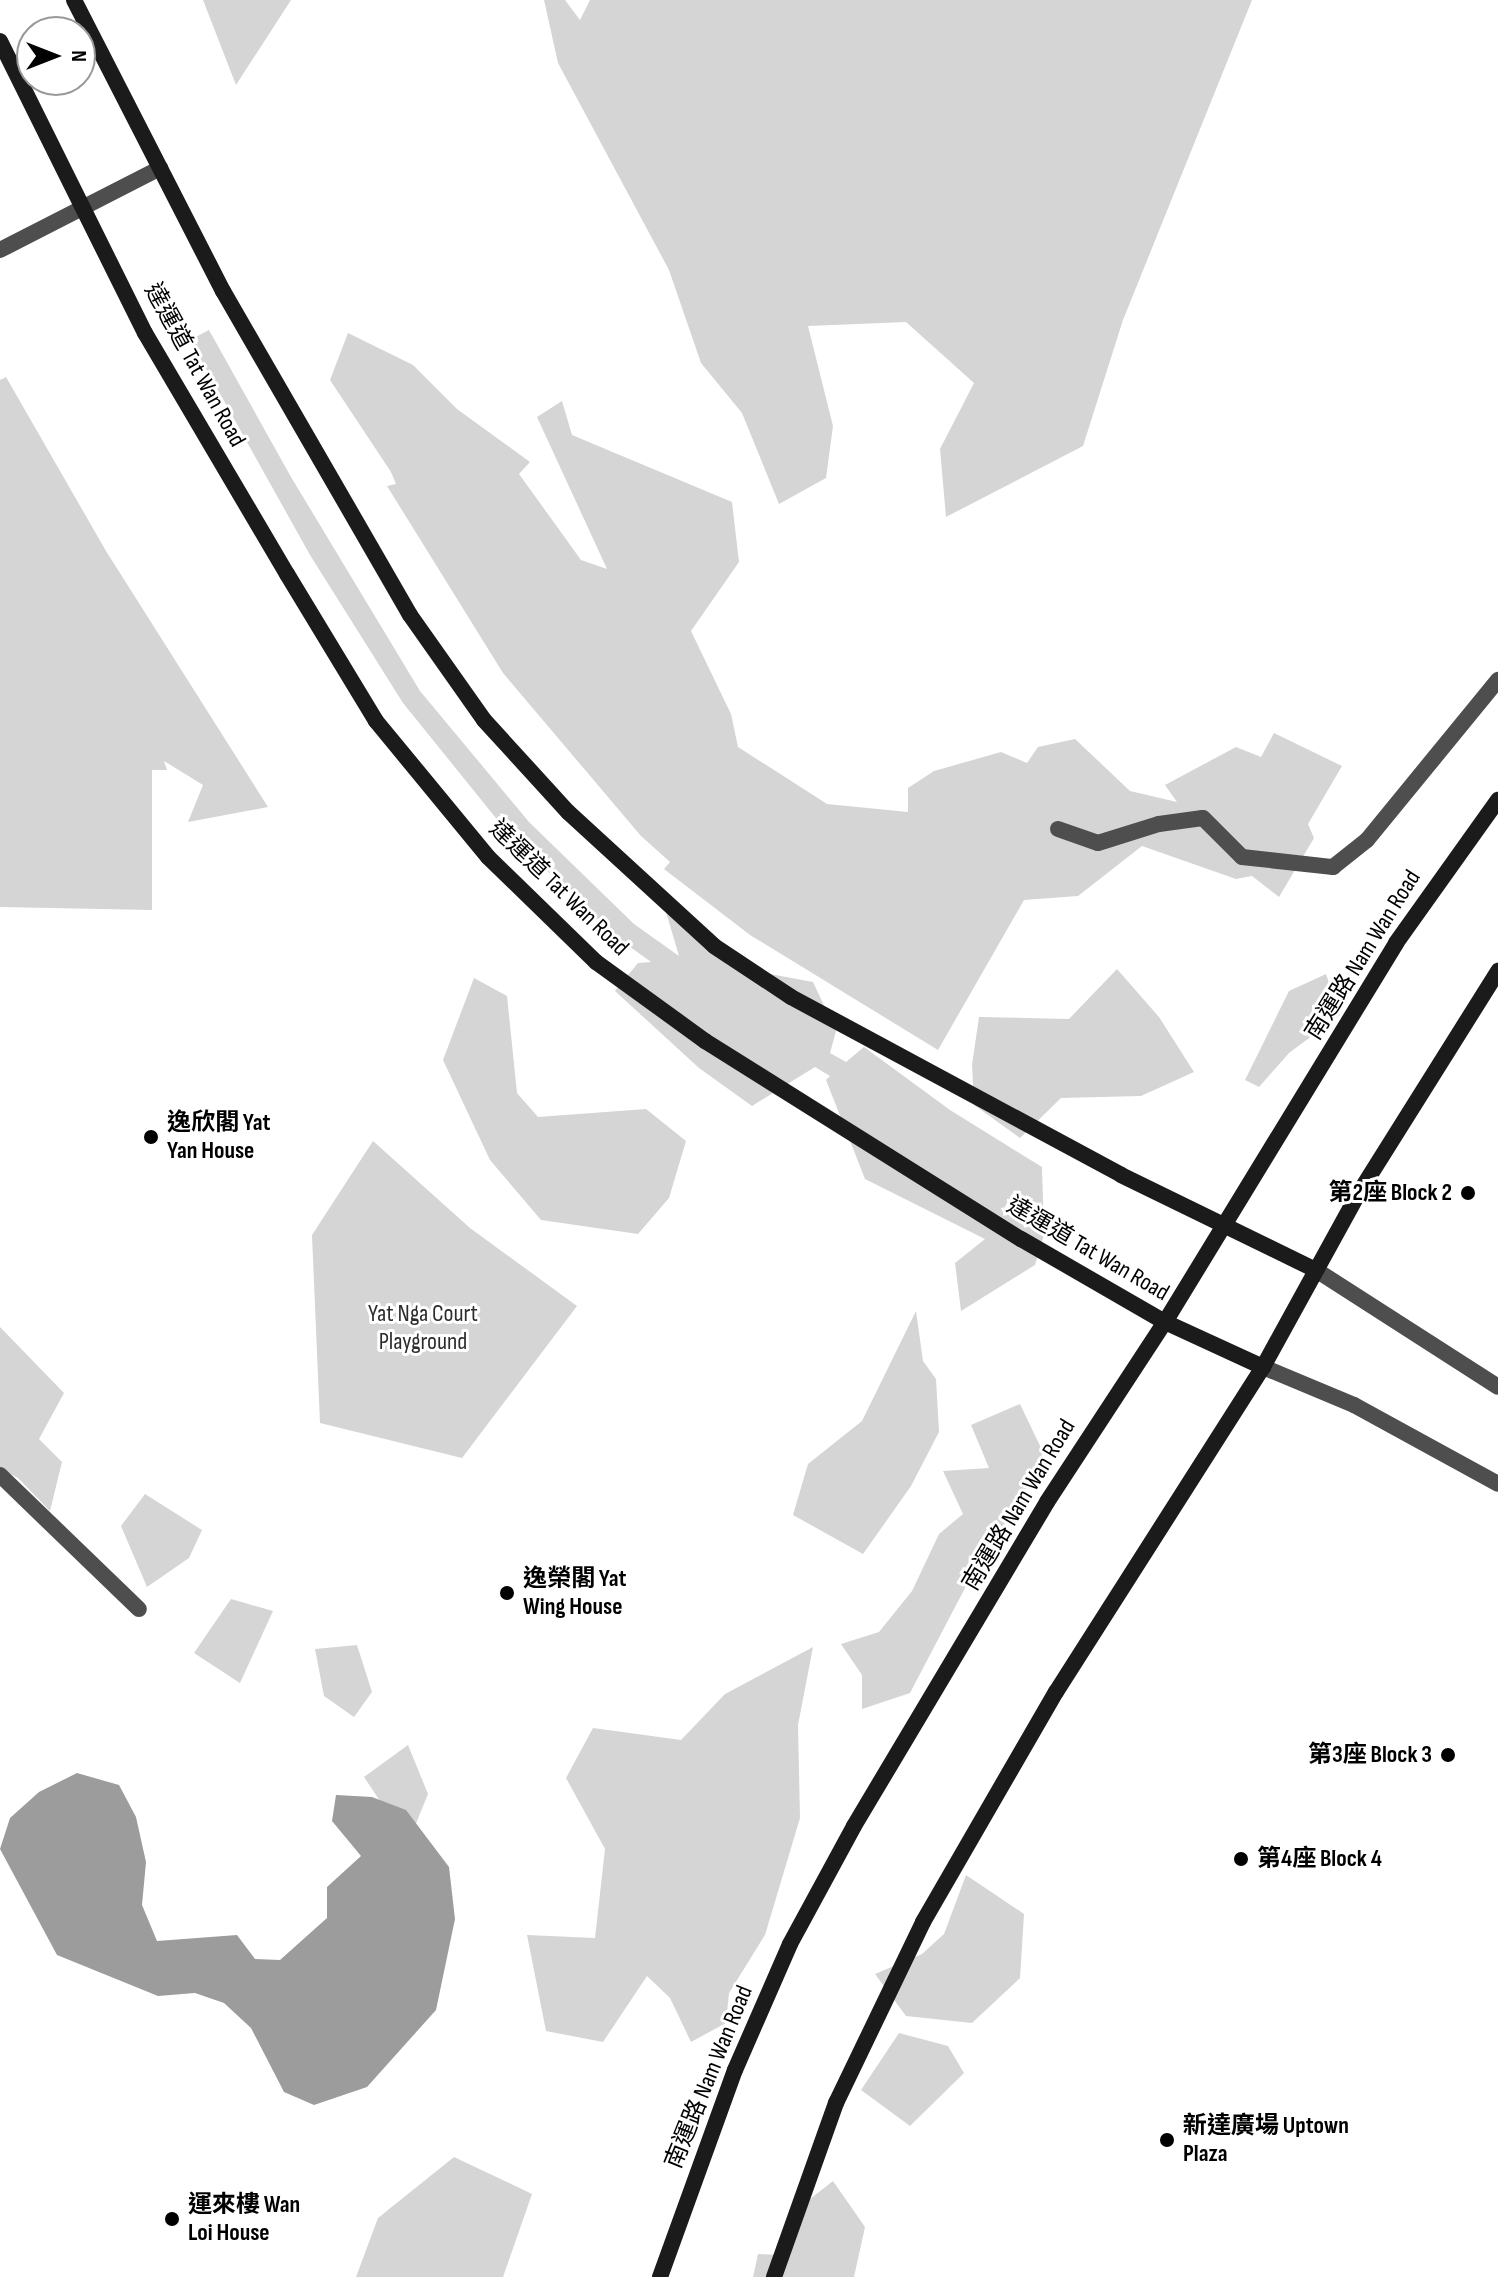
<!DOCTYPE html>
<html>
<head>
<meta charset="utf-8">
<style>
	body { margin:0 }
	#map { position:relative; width:1498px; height:2277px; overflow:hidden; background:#fff; font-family:"Sofia Sans Condensed","Noto Sans TC",sans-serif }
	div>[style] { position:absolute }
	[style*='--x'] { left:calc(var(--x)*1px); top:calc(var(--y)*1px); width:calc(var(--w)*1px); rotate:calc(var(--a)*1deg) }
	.green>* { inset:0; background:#d5d5d5 }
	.water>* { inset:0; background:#9c9c9c }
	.street>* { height:16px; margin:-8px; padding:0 8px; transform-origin:8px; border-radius:8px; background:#4e4e4e }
	.secondary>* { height:16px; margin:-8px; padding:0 8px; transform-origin:8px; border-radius:8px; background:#1b1b1b }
	.dots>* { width:22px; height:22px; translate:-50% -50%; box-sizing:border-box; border:4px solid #fff; border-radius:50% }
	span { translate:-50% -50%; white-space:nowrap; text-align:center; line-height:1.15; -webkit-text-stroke:6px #fff; paint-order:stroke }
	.street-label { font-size:24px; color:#000 }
	.poi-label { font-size:24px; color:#000; font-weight:700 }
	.left { translate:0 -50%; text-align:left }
	.right { translate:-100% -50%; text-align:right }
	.park-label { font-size:24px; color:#2c2c2c }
	.north { position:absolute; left:16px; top:16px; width:80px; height:80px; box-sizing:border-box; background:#fff; border:2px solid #999; border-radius:50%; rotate:90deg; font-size:22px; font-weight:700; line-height:32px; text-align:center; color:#000 }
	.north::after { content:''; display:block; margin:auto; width:28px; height:36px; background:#000; clip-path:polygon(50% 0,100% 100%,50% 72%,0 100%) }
</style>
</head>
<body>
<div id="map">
	<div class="green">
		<i style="clip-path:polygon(203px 0,291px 0,236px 85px)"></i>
		<i style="clip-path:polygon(544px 0,565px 0,580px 20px,590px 0,1252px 0,1123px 320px,1083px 446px,946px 517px,940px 449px,974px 383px,906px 322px,808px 326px,833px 426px,826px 478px,779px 504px,742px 413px,701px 363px,669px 270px,558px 63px)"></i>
		<i style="clip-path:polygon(209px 330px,291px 477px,420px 691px,529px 822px,634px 924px,679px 956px,661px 895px,760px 972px,813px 982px,836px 1031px,830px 1053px,846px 1062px,864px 1047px,950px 1110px,1042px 1167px,1044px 1235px,1035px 1265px,961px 1311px,955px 1263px,985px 1239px,865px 1179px,826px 1080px,830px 1076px,815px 1067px,752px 1106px,699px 1068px,615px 991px,638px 963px,651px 962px,615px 936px,508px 833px,403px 703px,310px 555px,190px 340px)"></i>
		<i style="clip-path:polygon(348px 333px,413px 365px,457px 409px,530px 462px,519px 474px,581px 560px,607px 569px,537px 417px,562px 401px,572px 435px,732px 502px,739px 562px,691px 631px,731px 714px,738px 747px,827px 804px,908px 812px,908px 788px,934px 771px,1001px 752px,1027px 763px,1038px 747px,1075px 739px,1130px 791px,1177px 802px,1165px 785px,1236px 747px,1261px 757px,1274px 733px,1342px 766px,1308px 824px,1314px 838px,1279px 897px,1252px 876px,1236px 879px,1142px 846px,1078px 896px,1024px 900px,938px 1050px,750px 935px,664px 869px,670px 862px,641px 836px,503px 673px,387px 486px,396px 484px,391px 472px,330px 380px)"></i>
		<i style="clip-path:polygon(6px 377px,106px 551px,268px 807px,188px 822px,203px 785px,164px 761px,167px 770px,152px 770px,152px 910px,0 907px,0 380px)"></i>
		<i style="clip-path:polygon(1117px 969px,1159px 1017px,1194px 1072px,1141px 1096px,1061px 1098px,1020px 1138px,974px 1105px,972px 1065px,979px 1017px,1069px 1019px)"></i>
		<i style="clip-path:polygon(1326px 974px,1340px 1015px,1289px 1053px,1259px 1087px,1245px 1080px,1289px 991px)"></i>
		<i style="clip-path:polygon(474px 978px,507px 996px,517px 1093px,538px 1117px,646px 1109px,686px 1141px,669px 1198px,638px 1234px,541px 1220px,490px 1160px,443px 1060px)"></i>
		<i style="clip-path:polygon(373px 1141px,470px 1228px,577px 1306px,462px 1458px,320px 1423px,312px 1235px)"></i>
		<i style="clip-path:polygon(916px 1311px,923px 1361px,936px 1379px,939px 1432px,911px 1486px,863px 1554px,793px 1515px,808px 1464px,862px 1421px)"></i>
		<i style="clip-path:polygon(0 1327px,64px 1393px,39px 1439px,62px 1462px,50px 1511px,18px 1478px,0 1468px)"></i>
		<i style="clip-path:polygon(1020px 1404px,1043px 1452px,1015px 1511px,975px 1569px,910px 1693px,862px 1709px,862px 1675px,841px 1644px,879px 1632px,912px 1591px,939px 1534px,963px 1514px,943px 1471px,989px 1468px,971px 1425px)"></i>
		<i style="clip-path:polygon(145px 1494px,202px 1530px,189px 1558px,147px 1587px,121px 1526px)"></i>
		<i style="clip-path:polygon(231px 1599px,273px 1611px,240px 1683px,194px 1653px)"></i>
		<i style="clip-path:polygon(357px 1645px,372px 1692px,354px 1717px,324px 1696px,315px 1649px)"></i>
		<i style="clip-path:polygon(813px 1647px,798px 1725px,800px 1818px,765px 1935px,729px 1993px,726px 2023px,691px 2042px,670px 1998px,647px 1976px,603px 2042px,546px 2031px,527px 1935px,595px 1938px,605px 1849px,566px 1778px,593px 1728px,681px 1740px,725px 1694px)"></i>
		<i style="clip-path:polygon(408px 1745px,428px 1794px,408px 1843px,364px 1777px)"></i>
		<i style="clip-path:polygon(966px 1875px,1024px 1914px,1020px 1978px,972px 2023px,906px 2016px,875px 1974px,922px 1954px,944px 1934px)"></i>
		<i style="clip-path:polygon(899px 2033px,948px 2046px,964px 2073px,910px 2126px,861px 2090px)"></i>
		<i style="clip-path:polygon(454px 2157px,532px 2194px,503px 2277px,356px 2277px,378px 2218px)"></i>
		<i style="clip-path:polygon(833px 2181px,865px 2227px,854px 2277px,753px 2277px,758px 2254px,790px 2255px,810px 2199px)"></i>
	</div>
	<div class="water">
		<i style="clip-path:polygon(77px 1773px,119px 1785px,136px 1817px,146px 1862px,142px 1905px,157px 1941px,237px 1935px,255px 1959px,280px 1960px,327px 1918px,327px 1887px,361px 1856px,332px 1821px,336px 1795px,372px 1797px,406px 1810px,449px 1867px,455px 1919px,436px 2010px,367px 2087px,314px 2105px,284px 2092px,251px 2028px,224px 2003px,195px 1993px,158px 1996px,57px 1955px,0 1849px,10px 1818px,39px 1792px)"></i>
	</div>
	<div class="street">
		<i style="--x:0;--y:250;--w:180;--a:-27.1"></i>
		<i style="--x:1058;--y:829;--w:42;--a:19.3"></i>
		<i style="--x:1098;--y:843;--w:64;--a:-17.3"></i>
		<i style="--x:1159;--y:824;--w:44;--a:-7.8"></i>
		<i style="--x:1203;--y:818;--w:55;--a:45"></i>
		<i style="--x:1242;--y:857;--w:92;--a:6.3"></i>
		<i style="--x:1333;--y:867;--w:43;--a:-38.5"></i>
		<i style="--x:1367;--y:840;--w:207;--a:-50.7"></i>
		<i style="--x:1316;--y:1270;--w:216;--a:32.7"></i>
		<i style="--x:1263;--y:1367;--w:99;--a:22.7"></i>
		<i style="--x:1354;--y:1405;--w:164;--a:28.7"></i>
		<i style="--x:0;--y:1475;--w:193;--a:44"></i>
	</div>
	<div class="secondary">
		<i style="--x:74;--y:0;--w:327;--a:62.9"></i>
		<i style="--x:223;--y:291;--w:374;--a:60"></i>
		<i style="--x:410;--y:615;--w:128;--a:54.8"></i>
		<i style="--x:484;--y:720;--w:125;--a:47.6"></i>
		<i style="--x:568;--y:812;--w:198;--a:42.5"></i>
		<i style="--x:714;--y:946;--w:92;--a:33.5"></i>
		<i style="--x:791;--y:997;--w:375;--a:28.3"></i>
		<i style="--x:1121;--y:1175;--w:217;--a:26"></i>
		<i style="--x:0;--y:41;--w:326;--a:63.6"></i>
		<i style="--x:145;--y:333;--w:280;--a:59.5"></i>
		<i style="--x:287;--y:574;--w:172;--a:58.8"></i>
		<i style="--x:376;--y:721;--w:176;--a:50.5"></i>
		<i style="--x:488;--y:857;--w:151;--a:44.2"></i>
		<i style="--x:596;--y:962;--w:135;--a:35.9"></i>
		<i style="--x:705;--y:1041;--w:373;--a:32.1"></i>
		<i style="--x:1021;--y:1239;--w:166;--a:30"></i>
		<i style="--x:1165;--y:1322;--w:108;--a:24.7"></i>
		<i style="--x:660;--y:2277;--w:220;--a:-70.1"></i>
		<i style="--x:735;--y:2070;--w:137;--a:-66.4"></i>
		<i style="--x:790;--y:1944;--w:134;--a:-61.5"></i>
		<i style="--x:854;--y:1826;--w:377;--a:-59.2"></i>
		<i style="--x:1047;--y:1502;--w:215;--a:-56.8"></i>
		<i style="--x:1165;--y:1322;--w:444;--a:-58.6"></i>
		<i style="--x:1396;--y:943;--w:176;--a:-54.5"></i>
		<i style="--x:774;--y:2277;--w:185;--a:-70.4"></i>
		<i style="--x:836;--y:2103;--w:201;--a:-64.3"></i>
		<i style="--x:923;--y:1922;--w:266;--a:-60"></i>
		<i style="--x:1056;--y:1692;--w:385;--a:-57.5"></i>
		<i style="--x:1263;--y:1367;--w:195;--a:-61.2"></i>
		<i style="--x:1357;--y:1196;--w:266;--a:-57.9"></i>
	</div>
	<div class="dots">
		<i style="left:151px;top:1137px;background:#000"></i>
		<i style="left:1468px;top:1193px;background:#000"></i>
		<i style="left:507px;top:1593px;background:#000"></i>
		<i style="left:1448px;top:1755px;background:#000"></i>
		<i style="left:1241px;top:1859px;background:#000"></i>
		<i style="left:1167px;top:2140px;background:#000"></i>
		<i style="left:172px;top:2219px;background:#000"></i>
	</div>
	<div class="street-label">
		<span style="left:195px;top:365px;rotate:61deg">達運道 Tat Wan Road</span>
		<span style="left:559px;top:888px;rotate:44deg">達運道 Tat Wan Road</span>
		<span style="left:1363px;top:955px;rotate:-58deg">南運路 Nam Wan Road</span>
		<span style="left:1088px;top:1249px;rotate:30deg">達運道 Tat Wan Road</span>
		<span style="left:1019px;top:1505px;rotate:-59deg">南運路 Nam Wan Road</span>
		<span style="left:709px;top:2077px;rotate:-68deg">南運路 Nam Wan Road</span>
	</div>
	<div class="poi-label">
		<span class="left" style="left:167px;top:1137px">逸欣閣 Yat<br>Yan House</span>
		<span class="right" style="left:1452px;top:1193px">第2座 Block 2</span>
		<span class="left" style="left:523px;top:1593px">逸榮閣 Yat<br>Wing House</span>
		<span class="right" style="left:1432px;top:1755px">第3座 Block 3</span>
		<span class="left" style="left:1257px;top:1859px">第4座 Block 4</span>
		<span class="left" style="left:1183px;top:2140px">新達廣場 Uptown<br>Plaza</span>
		<span class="left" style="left:188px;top:2219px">運來樓 Wan<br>Loi House</span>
	</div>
	<div class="park-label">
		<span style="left:423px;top:1328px">Yat Nga Court<br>Playground</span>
	</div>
	<div class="north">N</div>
</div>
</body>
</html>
